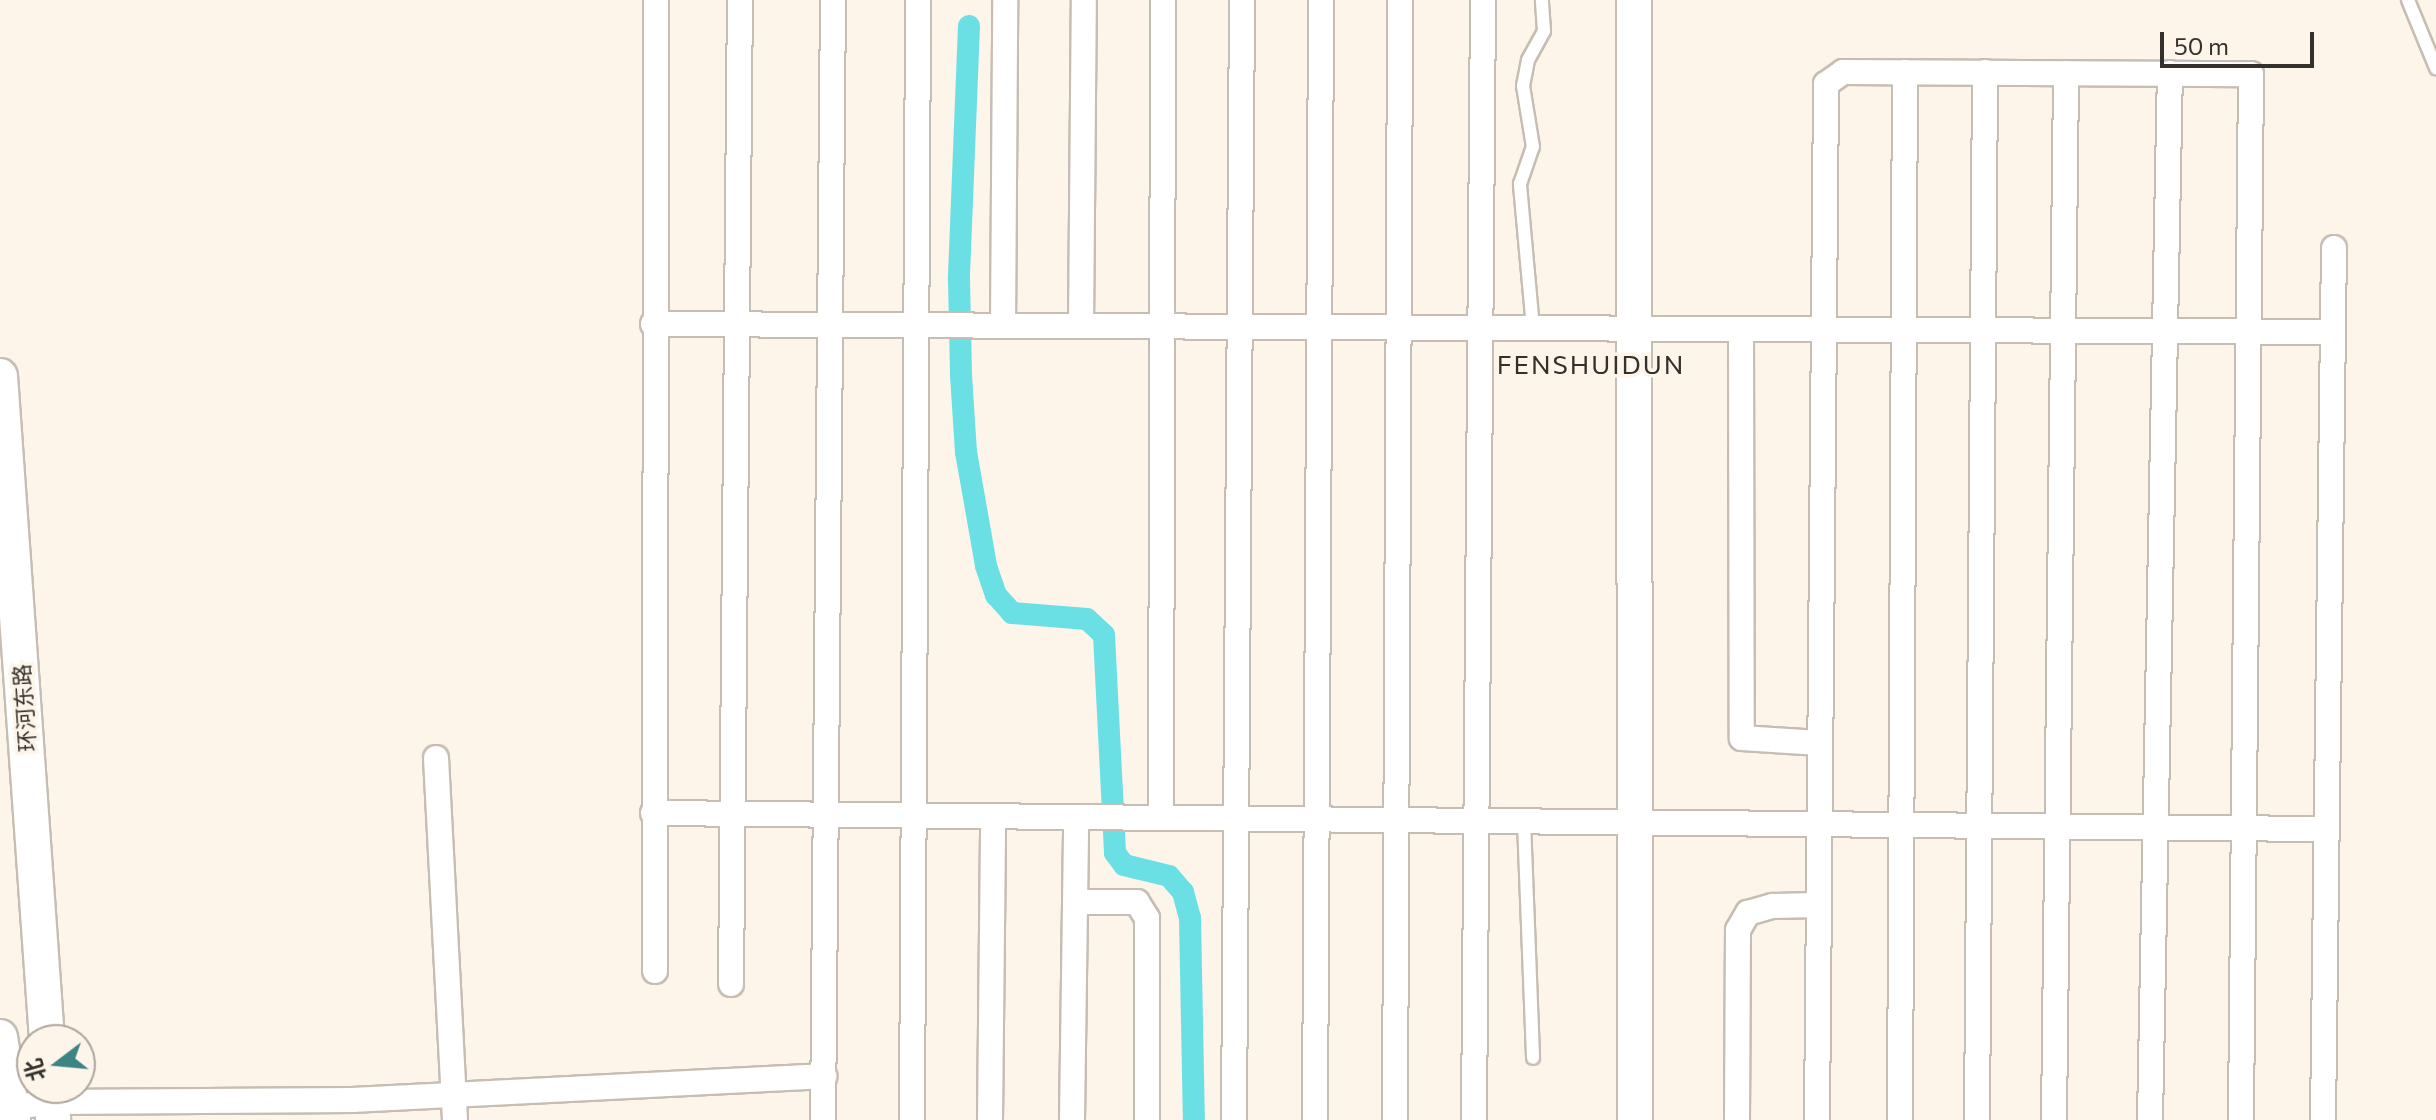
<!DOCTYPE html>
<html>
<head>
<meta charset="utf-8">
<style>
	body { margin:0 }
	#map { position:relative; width:2436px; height:1120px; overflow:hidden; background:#fdf4ea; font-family:Commissioner,"Noto Sans SC",sans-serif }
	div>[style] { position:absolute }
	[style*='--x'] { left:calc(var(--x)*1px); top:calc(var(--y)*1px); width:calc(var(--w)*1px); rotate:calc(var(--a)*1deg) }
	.canal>* { height:22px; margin:-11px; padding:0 11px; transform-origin:11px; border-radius:11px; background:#6ae0e5 }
	.roads { filter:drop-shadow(2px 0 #c6bdb3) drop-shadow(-2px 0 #c6bdb3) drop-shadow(0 2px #c6bdb3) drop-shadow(0 -2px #c6bdb3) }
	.lane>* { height:12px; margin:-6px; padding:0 6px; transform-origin:6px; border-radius:6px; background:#fff }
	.street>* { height:24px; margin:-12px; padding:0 12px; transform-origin:12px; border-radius:12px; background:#fff }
	.secondary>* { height:34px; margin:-17px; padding:0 17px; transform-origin:17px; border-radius:17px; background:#fff }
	span { translate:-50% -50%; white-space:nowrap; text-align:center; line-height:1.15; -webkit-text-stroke:7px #fdf4ea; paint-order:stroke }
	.street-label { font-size:22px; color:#34312d }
	.quarter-label { font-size:26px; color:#34312d; letter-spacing:2px }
	.north { position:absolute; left:16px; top:1024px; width:80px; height:80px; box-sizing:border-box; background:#fdf4ea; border:2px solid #ada69e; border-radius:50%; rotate:254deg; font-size:22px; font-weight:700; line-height:32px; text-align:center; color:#34312d }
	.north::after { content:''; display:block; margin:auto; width:28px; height:36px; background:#3d8585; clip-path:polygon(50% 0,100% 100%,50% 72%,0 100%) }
	.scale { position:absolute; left:2160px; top:32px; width:154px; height:36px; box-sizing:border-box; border:4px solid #34312d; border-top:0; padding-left:10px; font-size:24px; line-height:28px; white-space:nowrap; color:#34312d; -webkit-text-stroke:6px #fdf4ea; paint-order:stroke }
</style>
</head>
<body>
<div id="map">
	<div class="canal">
		<i style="--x:969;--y:26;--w:253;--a:92.3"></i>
		<i style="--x:959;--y:279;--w:96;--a:88.8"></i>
		<i style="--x:961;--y:375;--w:77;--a:86.3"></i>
		<i style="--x:966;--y:452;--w:116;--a:80"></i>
		<i style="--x:986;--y:566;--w:31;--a:71"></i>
		<i style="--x:996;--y:595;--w:24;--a:48"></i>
		<i style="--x:1012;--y:613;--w:75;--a:4.6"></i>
		<i style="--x:1087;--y:619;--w:23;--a:43"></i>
		<i style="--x:1104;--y:635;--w:218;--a:87.1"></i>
		<i style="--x:1115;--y:853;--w:15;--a:53"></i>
		<i style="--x:1124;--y:865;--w:46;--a:13.7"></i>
		<i style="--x:1169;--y:876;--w:21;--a:49"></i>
		<i style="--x:1183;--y:892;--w:27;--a:75"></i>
		<i style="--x:1190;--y:918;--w:202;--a:88.9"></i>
	</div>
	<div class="roads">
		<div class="lane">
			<i style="--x:2408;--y:0;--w:74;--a:67.6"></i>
			<i style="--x:1533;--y:328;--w:145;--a:-95.2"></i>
			<i style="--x:1520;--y:184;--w:39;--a:-71"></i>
			<i style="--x:1533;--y:147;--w:62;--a:-99.3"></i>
			<i style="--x:1523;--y:86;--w:26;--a:-79"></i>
			<i style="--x:1528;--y:60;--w:33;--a:-61"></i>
			<i style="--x:1544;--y:31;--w:31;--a:-94"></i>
			<i style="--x:1524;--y:822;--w:236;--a:87.8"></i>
		</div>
		<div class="street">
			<i style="--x:653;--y:324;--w:1678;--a:0.27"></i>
			<i style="--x:1003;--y:326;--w:326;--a:-89.6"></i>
			<i style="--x:1081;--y:326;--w:326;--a:-89.5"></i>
			<i style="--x:1741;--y:329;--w:409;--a:89.9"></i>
			<i style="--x:1742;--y:738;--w:77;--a:3.7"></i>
			<i style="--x:436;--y:758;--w:362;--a:87"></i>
			<i style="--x:653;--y:813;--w:1673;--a:0.55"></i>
			<i style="--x:1161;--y:818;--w:818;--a:-89.86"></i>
			<i style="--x:1075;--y:902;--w:62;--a:0"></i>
			<i style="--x:1137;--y:902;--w:19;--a:58"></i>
			<i style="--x:1147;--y:918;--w:202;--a:90"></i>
			<i style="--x:655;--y:971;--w:971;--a:-89.94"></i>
			<i style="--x:731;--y:984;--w:984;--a:-89.48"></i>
			<i style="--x:0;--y:1109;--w:52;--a:-7.7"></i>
			<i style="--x:52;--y:1102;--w:302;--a:-0.4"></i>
			<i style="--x:354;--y:1100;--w:471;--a:-2.9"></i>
			<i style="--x:823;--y:1120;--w:1120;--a:-89.49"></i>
			<i style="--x:912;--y:1120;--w:1120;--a:-89.69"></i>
			<i style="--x:990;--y:1120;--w:303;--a:-89.4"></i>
			<i style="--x:1072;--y:1120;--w:302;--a:-89.2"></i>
			<i style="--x:1234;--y:1120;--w:1120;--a:-89.59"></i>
			<i style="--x:1315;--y:1120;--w:1120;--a:-89.69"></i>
			<i style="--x:1395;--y:1120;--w:1120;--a:-89.74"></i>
			<i style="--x:1474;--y:1120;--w:1120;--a:-89.54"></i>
			<i style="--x:1737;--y:1120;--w:190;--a:-89.7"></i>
			<i style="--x:1738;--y:930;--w:20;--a:-60"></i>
			<i style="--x:1748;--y:913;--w:26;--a:-16"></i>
			<i style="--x:1773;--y:906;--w:45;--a:-1.3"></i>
			<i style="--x:1817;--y:1120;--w:1036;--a:-89.5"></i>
			<i style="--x:1826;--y:84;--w:21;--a:-35"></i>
			<i style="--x:1843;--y:72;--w:408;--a:0.3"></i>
			<i style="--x:2251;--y:74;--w:1046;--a:90.55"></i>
			<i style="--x:1900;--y:1120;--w:1048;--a:-89.73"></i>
			<i style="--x:1977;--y:1120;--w:1048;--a:-89.56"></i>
			<i style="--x:2054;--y:1120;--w:1047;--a:-89.34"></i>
			<i style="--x:2150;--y:1120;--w:1047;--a:-88.91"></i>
			<i style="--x:2323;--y:1120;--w:872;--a:-89.28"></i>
		</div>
		<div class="secondary">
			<i style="--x:1634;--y:0;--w:1120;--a:89.95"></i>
			<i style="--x:0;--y:376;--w:666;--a:85.95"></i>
			<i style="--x:0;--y:1037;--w:84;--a:81.1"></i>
			<i style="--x:51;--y:1088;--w:32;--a:86"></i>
		</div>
	</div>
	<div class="street-label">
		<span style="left:24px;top:708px;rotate:-94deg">环河东路</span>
	</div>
	<div class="quarter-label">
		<span style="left:1591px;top:364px">FENSHUIDUN</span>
	</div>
	<div class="north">北</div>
	<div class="scale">50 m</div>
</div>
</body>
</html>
